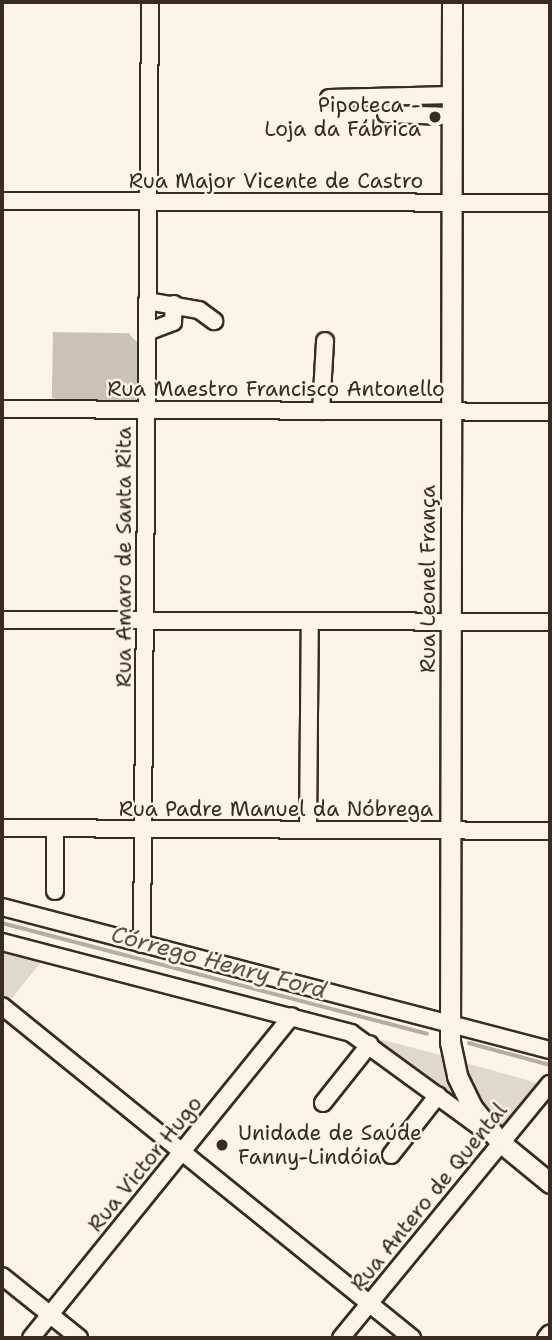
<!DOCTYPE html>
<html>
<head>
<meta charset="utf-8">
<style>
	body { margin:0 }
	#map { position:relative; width:552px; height:1340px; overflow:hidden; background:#fcf5e5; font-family:"Shantell Sans",sans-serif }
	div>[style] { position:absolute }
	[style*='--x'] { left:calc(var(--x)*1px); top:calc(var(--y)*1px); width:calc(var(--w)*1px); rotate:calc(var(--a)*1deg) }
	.green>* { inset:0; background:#e0d8c8 }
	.shadow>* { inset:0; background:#0003 }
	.stream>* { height:3.5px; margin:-1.75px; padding:0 1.75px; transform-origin:1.75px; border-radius:1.75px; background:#b7ad9e }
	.building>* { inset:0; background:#ccc2b3; transform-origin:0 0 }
	.roads { filter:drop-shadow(2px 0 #3b2a1e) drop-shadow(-2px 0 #3b2a1e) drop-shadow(0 2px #3b2a1e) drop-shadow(0 -2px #3b2a1e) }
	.minor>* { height:16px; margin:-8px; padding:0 8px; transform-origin:8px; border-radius:8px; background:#fcf5e5 }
	.major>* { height:19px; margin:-9.5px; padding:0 9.5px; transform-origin:9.5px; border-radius:9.5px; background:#fcf5e5 }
	.dots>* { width:19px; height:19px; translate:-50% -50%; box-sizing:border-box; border:4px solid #fcf5e5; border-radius:50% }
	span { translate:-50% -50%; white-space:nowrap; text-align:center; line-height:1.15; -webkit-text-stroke:5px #fcf5e5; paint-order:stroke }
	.poi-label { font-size:21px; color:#3b2a1e }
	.right { translate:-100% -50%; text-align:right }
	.left { translate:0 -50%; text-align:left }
	.street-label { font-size:21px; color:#3b2a1e }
	.water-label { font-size:23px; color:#605144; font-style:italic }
	.frame { position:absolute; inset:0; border:4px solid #3b2a1e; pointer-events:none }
</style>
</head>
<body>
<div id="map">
	<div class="green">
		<i style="clip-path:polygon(2px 948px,45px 957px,9px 1002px,2px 995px)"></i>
		<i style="clip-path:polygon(371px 1037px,441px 1055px,456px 1099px)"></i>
		<i style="clip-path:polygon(462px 1062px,541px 1084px,500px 1132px,489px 1119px)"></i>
	</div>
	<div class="shadow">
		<i style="clip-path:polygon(130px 335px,138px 343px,138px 406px,62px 406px,54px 398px)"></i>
	</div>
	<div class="stream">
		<i style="--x:2;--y:923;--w:439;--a:14.6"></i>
		<i style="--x:469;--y:1043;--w:84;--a:15.2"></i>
	</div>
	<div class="building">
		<i style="left:53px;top:332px;width:77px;height:66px;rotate:1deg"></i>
	</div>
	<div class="roads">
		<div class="minor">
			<i style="--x:329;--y:98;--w:123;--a:-1.4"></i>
			<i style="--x:386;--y:114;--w:65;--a:1.8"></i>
			<i style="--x:2;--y:201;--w:548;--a:0.21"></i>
			<i style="--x:147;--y:301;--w:53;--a:9.8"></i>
			<i style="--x:199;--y:310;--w:19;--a:36"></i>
			<i style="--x:147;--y:332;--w:28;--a:-21"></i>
			<i style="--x:173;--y:322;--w:18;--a:-87"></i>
			<i style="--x:2;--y:409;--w:548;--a:0.31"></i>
			<i style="--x:321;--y:411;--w:70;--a:-86.7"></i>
			<i style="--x:2;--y:620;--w:548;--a:0.21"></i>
			<i style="--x:2;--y:828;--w:548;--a:0.31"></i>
			<i style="--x:308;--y:830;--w:209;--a:-89.5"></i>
			<i style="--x:55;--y:891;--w:62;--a:-90"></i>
			<i style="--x:2;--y:907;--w:566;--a:14.63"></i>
			<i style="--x:2;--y:942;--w:361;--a:14.6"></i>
			<i style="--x:351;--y:1033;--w:168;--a:36.1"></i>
			<i style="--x:142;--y:944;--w:942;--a:-89.51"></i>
			<i style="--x:2;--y:1006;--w:528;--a:39"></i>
			<i style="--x:323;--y:1103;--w:75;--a:-51.5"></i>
			<i style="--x:391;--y:1155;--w:76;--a:-51.9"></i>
			<i style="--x:2;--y:1276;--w:99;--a:38.8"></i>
			<i style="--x:31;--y:1338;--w:414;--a:-51"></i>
			<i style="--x:341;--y:1338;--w:329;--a:-50.6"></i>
			<i style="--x:546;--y:1338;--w:6;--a:-51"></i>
		</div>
		<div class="major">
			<i style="--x:452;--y:2;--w:1040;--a:90.11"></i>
			<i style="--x:450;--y:1042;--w:35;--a:78"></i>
			<i style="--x:457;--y:1076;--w:34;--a:64"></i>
			<i style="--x:472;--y:1107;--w:45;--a:51.3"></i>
			<i style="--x:500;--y:1142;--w:65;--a:39.4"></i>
		</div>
	</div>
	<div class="dots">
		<i style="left:435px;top:117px;background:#3b2a1e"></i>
		<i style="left:222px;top:1145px;background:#3b2a1e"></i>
	</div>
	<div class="poi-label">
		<span class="right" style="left:421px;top:117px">Pipoteca -<br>Loja da Fábrica</span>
		<span class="left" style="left:238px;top:1145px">Unidade de Saúde<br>Fanny-Lindóia</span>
	</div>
	<div class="street-label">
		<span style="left:276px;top:181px">Rua Major Vicente de Castro</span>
		<span style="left:276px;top:389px">Rua Maestro Francisco Antonello</span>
		<span style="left:124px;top:557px;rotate:-90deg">Rua Amaro de Santa Rita</span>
		<span style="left:428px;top:579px;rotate:-90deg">Rua Leonel França</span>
		<span style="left:276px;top:809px">Rua Padre Manuel da Nóbrega</span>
		<span style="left:145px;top:1164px;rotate:-51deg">Rua Victor Hugo</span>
		<span style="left:429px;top:1197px;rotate:-51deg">Rua Antero de Quental</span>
	</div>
	<div class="water-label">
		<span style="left:219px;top:962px;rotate:15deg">Córrego Henry Ford</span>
	</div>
	<div class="frame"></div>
</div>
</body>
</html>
